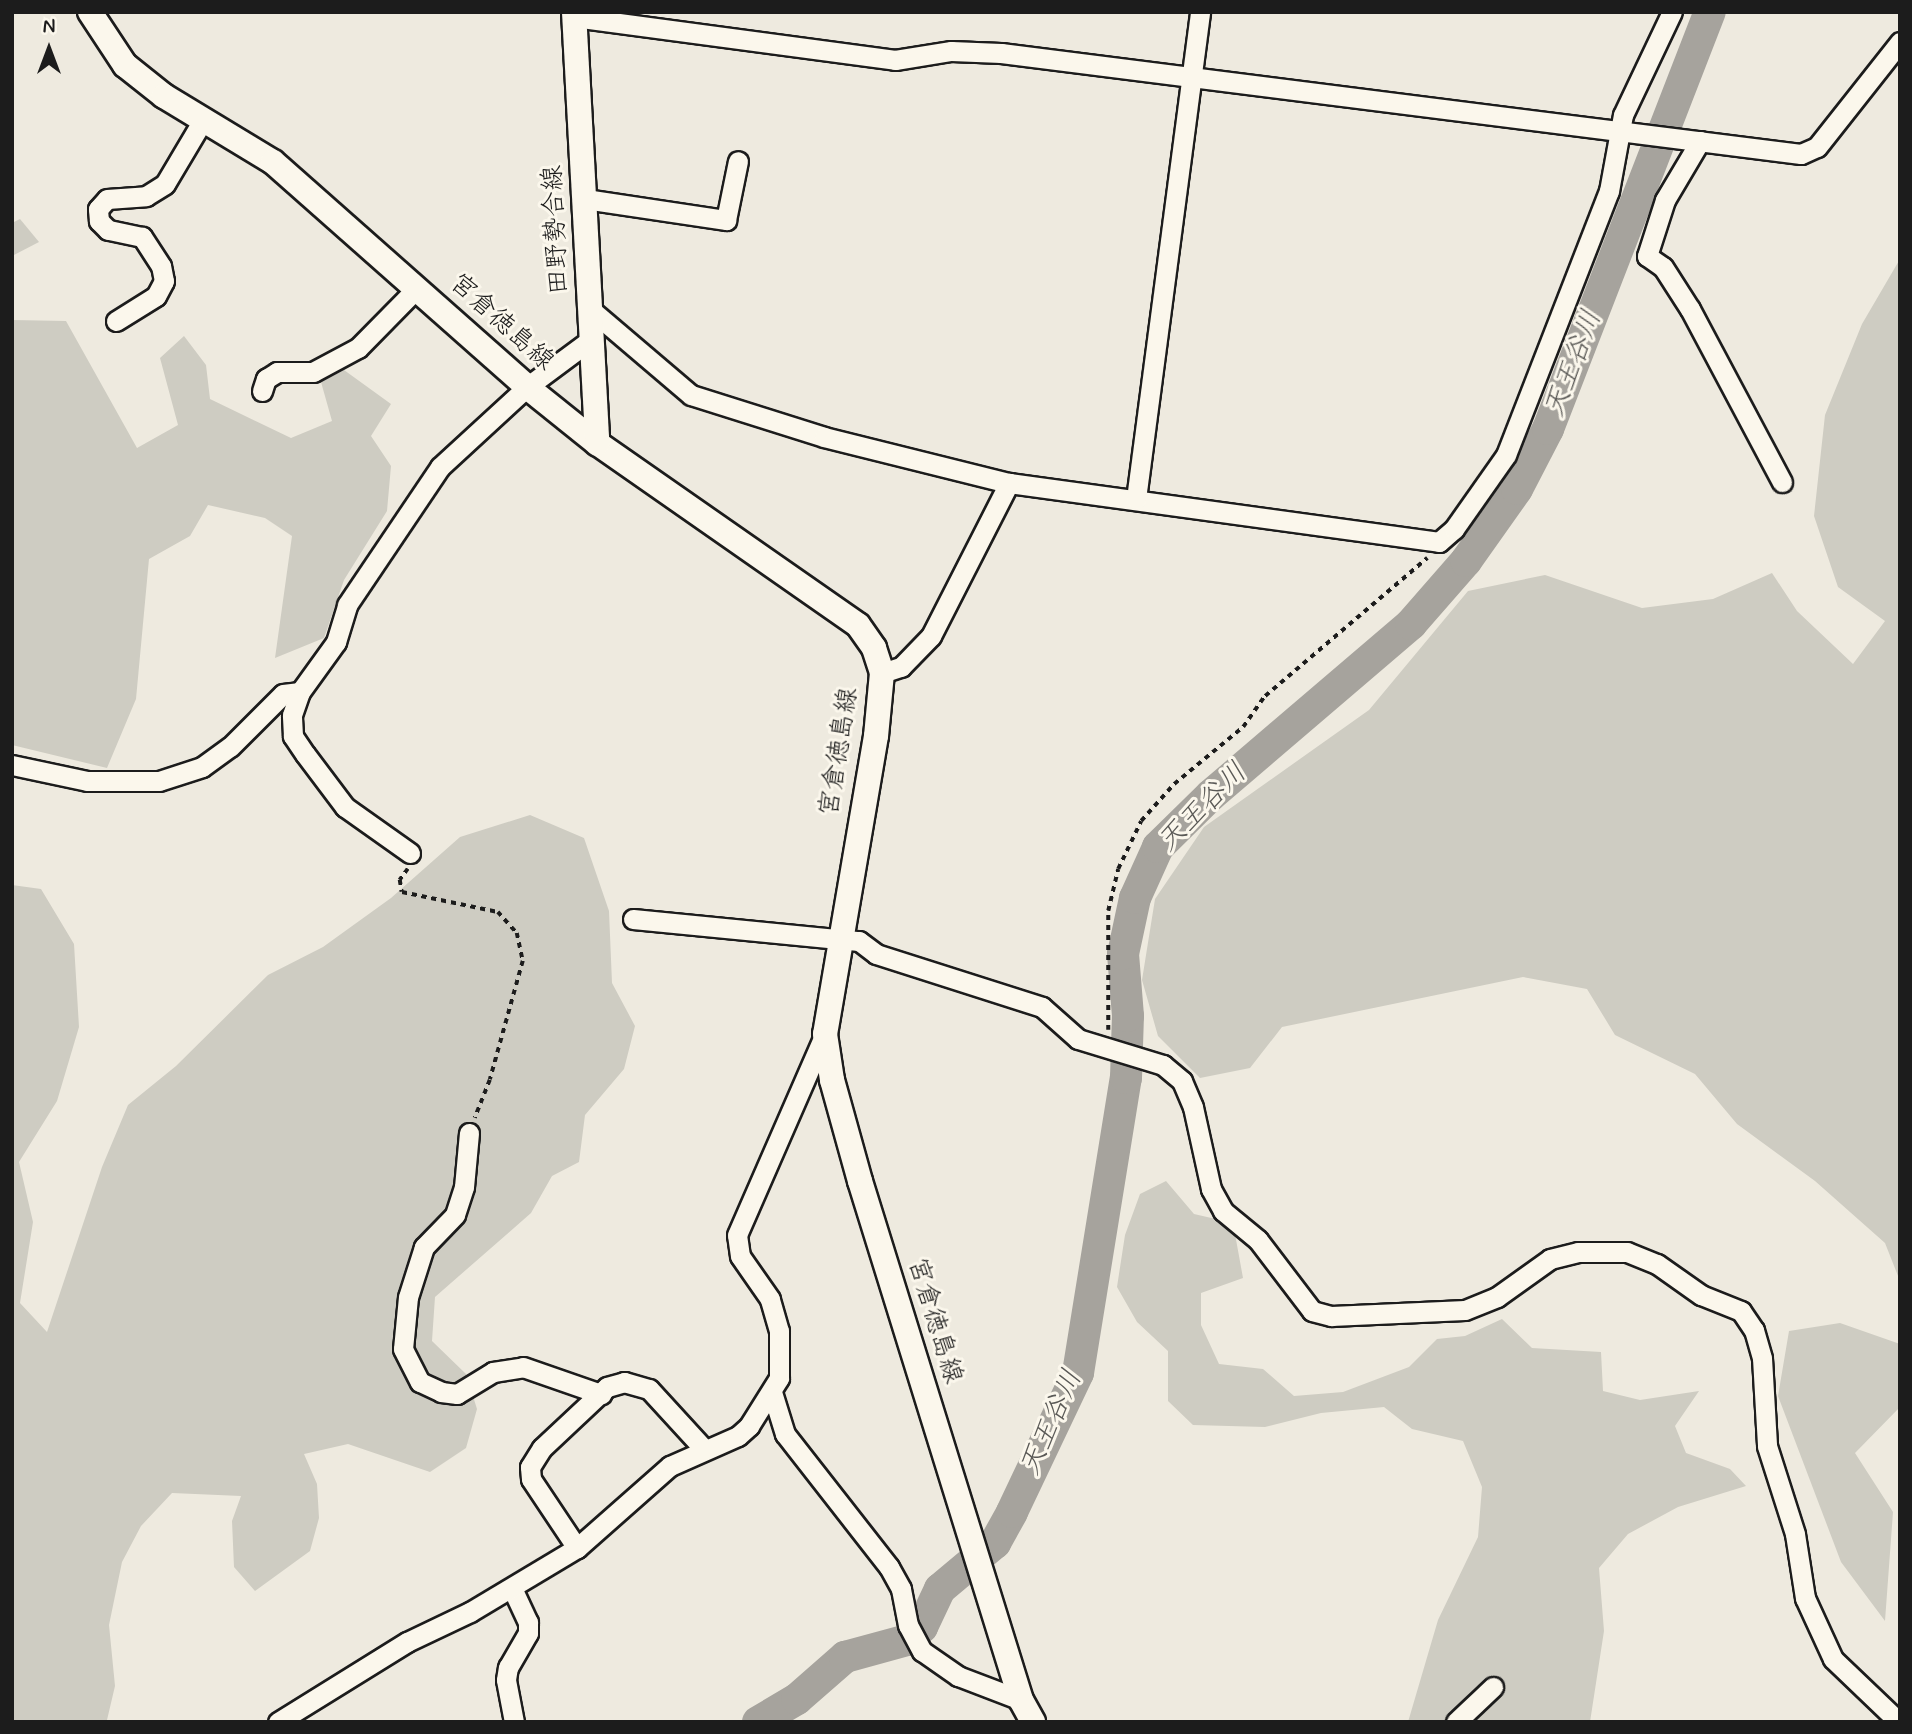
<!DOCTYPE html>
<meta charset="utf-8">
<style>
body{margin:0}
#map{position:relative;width:1912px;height:1734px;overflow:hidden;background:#eeeadf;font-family:Mynerve,"Klee One",sans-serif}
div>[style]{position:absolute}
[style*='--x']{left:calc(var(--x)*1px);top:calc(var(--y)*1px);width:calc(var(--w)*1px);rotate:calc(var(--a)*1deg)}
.green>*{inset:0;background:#ceccc2}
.river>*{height:32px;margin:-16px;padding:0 16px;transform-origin:16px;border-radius:16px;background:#a6a39d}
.path>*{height:3.5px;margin-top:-1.75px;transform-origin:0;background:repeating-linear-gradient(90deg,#1c1c1c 0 5px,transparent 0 10px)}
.roads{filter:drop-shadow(2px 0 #1c1c1c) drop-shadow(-2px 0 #1c1c1c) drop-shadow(0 2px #1c1c1c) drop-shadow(0 -2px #1c1c1c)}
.minor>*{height:19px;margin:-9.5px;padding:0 9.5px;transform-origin:9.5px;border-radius:9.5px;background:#fbf7ec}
.major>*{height:24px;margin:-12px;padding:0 12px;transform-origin:12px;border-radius:12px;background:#fbf7ec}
span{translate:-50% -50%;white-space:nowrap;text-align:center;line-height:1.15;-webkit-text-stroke:6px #fbf7ec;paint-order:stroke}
.street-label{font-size:26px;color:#1c1c1c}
.water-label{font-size:28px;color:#5a5956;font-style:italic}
.frame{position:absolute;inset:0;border:14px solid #1c1c1c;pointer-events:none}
.north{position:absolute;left:14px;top:14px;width:70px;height:70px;-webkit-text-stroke:5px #fbf7ec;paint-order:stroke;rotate:0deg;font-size:19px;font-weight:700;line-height:28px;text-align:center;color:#1c1c1c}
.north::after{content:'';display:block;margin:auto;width:24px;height:32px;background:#1c1c1c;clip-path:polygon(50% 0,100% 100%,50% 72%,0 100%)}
</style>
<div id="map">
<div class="green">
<i style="clip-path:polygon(20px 219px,39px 242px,12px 256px,12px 223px)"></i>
<i style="clip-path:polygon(1900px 259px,1900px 1281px,1885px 1243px,1815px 1181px,1737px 1124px,1695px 1074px,1615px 1035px,1587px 989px,1523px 977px,1282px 1027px,1250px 1068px,1200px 1078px,1158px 1036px,1142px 980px,1155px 899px,1204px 827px,1369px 710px,1468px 591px,1545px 575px,1642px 608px,1713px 599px,1772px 573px,1797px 611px,1853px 664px,1885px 621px,1838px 587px,1814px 516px,1825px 415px,1862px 324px)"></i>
<i style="clip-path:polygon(12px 320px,66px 321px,137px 448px,178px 425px,160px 358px,184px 336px,206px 365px,210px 399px,291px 438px,332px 421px,321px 382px,344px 370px,391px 404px,371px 436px,391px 466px,387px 511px,344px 580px,324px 638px,275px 658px,292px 536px,265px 518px,208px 505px,190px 536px,149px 559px,136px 699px,107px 768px,12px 745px)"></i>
<i style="clip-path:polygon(530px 815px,584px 838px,609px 911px,612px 983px,635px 1026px,624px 1069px,585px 1115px,579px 1162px,552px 1176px,531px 1213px,435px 1297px,432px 1341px,466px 1374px,477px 1409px,466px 1448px,430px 1472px,348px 1444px,304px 1454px,317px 1484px,319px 1518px,310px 1551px,255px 1591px,234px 1567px,232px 1521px,241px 1496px,172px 1493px,141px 1526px,122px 1562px,109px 1625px,115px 1686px,107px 1720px,12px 1722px,12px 885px,41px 889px,74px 944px,79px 1027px,57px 1101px,19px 1162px,33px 1222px,20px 1303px,47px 1332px,102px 1167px,128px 1105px,176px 1066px,268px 975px,323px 947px,391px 898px,460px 837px)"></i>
<i style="clip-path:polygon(1166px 1181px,1194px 1214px,1233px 1223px,1243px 1278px,1201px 1293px,1201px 1325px,1219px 1364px,1263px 1369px,1294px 1396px,1343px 1392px,1409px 1367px,1437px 1339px,1465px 1336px,1502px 1319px,1532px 1348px,1601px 1352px,1603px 1391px,1640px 1400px,1699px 1391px,1675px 1426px,1686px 1453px,1730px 1469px,1746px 1486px,1678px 1507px,1628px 1534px,1599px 1568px,1604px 1631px,1590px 1722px,1408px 1722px,1438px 1620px,1478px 1537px,1482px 1487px,1463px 1441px,1412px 1429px,1384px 1407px,1321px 1413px,1265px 1427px,1193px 1425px,1168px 1401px,1168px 1351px,1137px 1322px,1117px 1287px,1125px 1235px,1140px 1194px)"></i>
<i style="clip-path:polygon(1840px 1323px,1900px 1344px,1900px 1407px,1855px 1453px,1893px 1512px,1885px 1621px,1841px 1562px,1778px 1396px,1789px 1331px)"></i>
</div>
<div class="river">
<i style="--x:758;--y:1722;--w:45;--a:-30.5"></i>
<i style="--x:797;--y:1699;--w:64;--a:-41.2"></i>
<i style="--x:845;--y:1657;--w:64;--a:-15.3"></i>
<i style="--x:907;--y:1640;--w:20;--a:-41"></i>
<i style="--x:922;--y:1627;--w:42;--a:-64.7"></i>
<i style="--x:940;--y:1589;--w:72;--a:-39.9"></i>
<i style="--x:995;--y:1543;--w:35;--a:-61"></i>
<i style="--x:1012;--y:1512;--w:154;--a:-64.6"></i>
<i style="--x:1078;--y:1373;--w:299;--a:-80.8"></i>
<i style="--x:1126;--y:1078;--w:62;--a:-88.2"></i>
<i style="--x:1128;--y:1016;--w:62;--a:-94.6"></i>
<i style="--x:1123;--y:954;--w:57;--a:-77.9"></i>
<i style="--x:1135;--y:898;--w:56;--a:-65.7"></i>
<i style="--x:1158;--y:847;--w:74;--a:-44.5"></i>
<i style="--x:1211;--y:795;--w:263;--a:-40.5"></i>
<i style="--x:1411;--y:624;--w:84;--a:-48.9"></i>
<i style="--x:1466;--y:561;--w:88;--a:-54.7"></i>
<i style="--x:1517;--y:489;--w:68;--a:-62.7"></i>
<i style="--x:1548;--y:429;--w:447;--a:-68.8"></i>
</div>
<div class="path">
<i style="--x:408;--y:869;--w:14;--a:126"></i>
<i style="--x:400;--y:880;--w:12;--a:81"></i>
<i style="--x:402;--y:892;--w:98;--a:11.8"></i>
<i style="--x:498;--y:912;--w:28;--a:48"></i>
<i style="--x:517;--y:933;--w:29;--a:78"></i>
<i style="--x:523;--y:961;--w:123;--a:105.5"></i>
<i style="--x:490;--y:1080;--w:41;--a:111.5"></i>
<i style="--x:1108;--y:1030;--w:119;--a:-90"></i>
<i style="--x:1108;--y:911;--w:43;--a:-76.6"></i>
<i style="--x:1118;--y:869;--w:53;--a:-64.4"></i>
<i style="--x:1141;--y:821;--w:50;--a:-48.3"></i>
<i style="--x:1174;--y:784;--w:89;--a:-39.6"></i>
<i style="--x:1243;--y:727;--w:38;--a:-55"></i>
<i style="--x:1265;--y:696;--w:213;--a:-40.4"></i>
</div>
<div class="roads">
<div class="minor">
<i style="--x:574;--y:17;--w:324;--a:7.6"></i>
<i style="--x:895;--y:60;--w:57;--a:-9.1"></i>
<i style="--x:951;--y:51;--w:50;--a:2.3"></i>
<i style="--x:1001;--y:53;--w:806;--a:7.2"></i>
<i style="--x:1801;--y:154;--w:17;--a:-24"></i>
<i style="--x:1817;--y:147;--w:134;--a:-51.7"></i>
<i style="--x:1700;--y:141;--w:69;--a:120.7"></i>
<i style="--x:1665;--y:200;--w:59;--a:107.8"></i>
<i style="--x:1647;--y:256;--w:19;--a:35"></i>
<i style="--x:1663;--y:267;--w:50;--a:57.3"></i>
<i style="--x:1690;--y:309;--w:196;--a:62"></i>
<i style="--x:585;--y:199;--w:143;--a:8.5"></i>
<i style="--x:726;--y:220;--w:60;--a:-78.5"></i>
<i style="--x:591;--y:310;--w:131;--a:40.4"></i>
<i style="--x:691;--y:395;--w:139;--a:17.5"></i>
<i style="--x:824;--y:437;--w:191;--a:14"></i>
<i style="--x:1009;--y:483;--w:434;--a:7.8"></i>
<i style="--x:1439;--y:542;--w:20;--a:-41"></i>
<i style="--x:1454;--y:529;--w:90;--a:-54.9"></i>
<i style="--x:1506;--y:455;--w:283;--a:-68.7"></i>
<i style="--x:1609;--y:191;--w:77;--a:-79.6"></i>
<i style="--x:1623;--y:115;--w:114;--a:-64.6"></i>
<i style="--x:116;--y:321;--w:47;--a:-32"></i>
<i style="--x:156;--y:296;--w:17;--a:-62"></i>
<i style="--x:164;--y:281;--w:15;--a:-101"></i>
<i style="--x:161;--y:266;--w:35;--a:-123"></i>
<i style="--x:142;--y:237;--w:35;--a:-168"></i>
<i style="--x:108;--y:230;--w:13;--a:-135"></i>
<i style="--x:99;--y:221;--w:12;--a:-95"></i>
<i style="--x:98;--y:209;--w:13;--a:-48"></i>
<i style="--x:107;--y:199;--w:39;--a:-4"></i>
<i style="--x:146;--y:196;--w:22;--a:-32"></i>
<i style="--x:165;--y:184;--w:74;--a:-59.3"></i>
<i style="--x:262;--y:391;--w:13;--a:-72"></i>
<i style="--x:266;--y:379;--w:13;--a:-32"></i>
<i style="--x:277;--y:372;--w:36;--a:0"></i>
<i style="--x:313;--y:372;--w:51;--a:-28.1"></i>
<i style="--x:358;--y:348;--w:84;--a:-45.5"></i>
<i style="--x:1136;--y:499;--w:491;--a:-82.5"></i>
<i style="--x:882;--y:673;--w:20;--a:-18"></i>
<i style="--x:901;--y:667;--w:43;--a:-45.9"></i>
<i style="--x:931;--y:636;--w:172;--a:-63"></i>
<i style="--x:12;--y:765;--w:77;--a:12"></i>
<i style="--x:87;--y:781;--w:72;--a:0"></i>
<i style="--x:159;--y:781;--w:45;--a:-18"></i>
<i style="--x:202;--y:767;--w:34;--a:-36"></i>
<i style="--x:230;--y:747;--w:75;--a:-45"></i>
<i style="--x:283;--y:694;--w:17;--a:-7"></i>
<i style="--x:410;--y:853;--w:80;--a:-144.7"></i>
<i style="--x:345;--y:807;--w:66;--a:-127"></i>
<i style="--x:305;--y:754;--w:22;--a:-124"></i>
<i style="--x:293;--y:736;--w:21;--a:-93"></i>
<i style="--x:292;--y:715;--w:24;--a:-71"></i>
<i style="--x:300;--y:692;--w:62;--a:-54.2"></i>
<i style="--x:336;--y:642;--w:39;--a:-73"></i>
<i style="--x:347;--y:605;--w:166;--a:-56"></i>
<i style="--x:440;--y:467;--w:118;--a:-42.6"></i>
<i style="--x:527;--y:387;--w:82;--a:-36.6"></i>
<i style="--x:633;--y:919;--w:227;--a:5.6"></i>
<i style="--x:859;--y:941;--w:21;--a:37"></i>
<i style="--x:876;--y:954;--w:174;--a:17.7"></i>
<i style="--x:1042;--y:1007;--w:48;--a:41.6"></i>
<i style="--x:1078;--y:1039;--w:89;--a:17"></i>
<i style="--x:1163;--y:1065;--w:25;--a:40"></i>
<i style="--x:1182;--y:1081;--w:28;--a:67"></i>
<i style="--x:1193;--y:1107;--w:84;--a:77.6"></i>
<i style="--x:1211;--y:1189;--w:25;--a:61"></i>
<i style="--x:1223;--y:1211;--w:45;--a:39.6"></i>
<i style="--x:1258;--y:1240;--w:89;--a:52.7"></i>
<i style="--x:1312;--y:1311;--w:20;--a:15"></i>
<i style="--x:1331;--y:1316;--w:134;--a:-2.6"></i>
<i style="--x:1465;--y:1310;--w:35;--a:-22"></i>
<i style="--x:1497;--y:1297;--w:65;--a:-35.6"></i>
<i style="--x:1550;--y:1259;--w:29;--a:-14"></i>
<i style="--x:1578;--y:1252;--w:49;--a:0"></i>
<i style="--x:1627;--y:1252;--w:32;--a:22"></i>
<i style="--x:1657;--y:1264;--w:54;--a:35.2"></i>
<i style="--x:1701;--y:1295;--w:43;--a:21.8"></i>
<i style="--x:1741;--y:1311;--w:23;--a:56"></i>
<i style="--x:1754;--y:1330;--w:29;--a:74"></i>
<i style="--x:1762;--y:1358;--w:88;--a:86.7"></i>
<i style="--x:1767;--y:1446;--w:92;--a:72.3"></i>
<i style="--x:1795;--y:1534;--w:65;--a:81.1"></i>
<i style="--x:1805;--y:1598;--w:67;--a:65.3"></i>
<i style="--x:1833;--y:1659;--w:91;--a:43.7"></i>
<i style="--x:469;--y:1133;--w:54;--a:95.3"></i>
<i style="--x:464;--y:1187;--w:29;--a:108"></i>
<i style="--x:455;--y:1215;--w:45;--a:134.1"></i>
<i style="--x:424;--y:1247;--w:52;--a:107.7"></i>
<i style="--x:408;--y:1297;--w:52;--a:95.5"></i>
<i style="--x:403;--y:1349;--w:37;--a:63"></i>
<i style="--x:420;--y:1382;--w:23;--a:25"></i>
<i style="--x:441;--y:1392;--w:16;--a:7"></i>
<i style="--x:457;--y:1394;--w:42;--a:-31.4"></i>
<i style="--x:493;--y:1372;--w:30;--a:-9"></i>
<i style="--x:523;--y:1367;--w:83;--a:19.1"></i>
<i style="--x:772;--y:1392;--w:44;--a:72.8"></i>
<i style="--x:785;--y:1434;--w:169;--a:52"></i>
<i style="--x:889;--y:1567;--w:25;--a:61"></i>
<i style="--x:901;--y:1589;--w:37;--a:79"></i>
<i style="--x:908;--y:1625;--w:30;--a:62"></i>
<i style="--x:922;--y:1651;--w:44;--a:34.8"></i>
<i style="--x:958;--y:1676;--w:67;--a:20.9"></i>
<i style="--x:577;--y:1548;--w:83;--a:-123.7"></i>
<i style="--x:531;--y:1479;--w:12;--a:-95"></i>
<i style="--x:530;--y:1467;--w:22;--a:-58"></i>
<i style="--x:542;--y:1448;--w:89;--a:-43.2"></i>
<i style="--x:607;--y:1387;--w:18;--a:-16"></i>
<i style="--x:624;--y:1382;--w:26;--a:16"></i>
<i style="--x:649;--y:1389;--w:80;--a:47.5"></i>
<i style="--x:512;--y:1588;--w:38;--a:65"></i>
<i style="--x:528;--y:1622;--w:11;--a:90"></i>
<i style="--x:528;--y:1633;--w:39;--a:120"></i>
<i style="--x:508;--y:1667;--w:13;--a:99"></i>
<i style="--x:506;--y:1680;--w:43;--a:79.2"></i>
<i style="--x:278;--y:1722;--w:152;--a:-31.8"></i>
<i style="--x:407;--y:1642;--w:70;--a:-25.5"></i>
<i style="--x:470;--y:1612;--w:125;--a:-30.9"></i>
<i style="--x:577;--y:1548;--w:124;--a:-41.4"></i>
<i style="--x:670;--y:1466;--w:74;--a:-23.8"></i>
<i style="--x:738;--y:1436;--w:15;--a:-42"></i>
<i style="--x:749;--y:1426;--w:57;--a:-58"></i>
<i style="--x:779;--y:1378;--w:47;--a:-90"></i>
<i style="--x:779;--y:1331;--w:33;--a:-106"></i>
<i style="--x:770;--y:1299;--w:52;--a:-124.9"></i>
<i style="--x:740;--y:1256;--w:21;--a:-98"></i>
<i style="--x:737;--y:1235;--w:219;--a:-66.4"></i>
<i style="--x:1456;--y:1722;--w:51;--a:-43.4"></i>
</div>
<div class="major">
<i style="--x:90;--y:12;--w:64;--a:56.6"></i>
<i style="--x:125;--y:65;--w:50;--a:38.5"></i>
<i style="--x:164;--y:96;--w:127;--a:31.2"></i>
<i style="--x:273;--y:162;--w:339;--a:41.5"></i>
<i style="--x:527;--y:387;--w:90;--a:38.7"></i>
<i style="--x:597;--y:443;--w:318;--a:34.9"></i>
<i style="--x:858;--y:625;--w:28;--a:55"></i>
<i style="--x:874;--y:648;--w:26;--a:72"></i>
<i style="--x:882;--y:673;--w:63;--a:95.4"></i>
<i style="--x:876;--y:736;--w:302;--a:99.7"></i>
<i style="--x:825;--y:1034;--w:47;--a:81.3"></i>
<i style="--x:832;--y:1080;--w:105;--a:74.5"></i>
<i style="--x:860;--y:1181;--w:543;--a:72.77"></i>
<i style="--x:1021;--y:1700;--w:25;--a:61"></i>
<i style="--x:574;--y:12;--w:432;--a:86.9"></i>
</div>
</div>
<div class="street-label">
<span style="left:557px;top:230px;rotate:-93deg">田野勢合線</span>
<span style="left:501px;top:323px;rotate:42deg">宮倉徳島線</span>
<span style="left:840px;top:752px;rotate:-81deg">宮倉徳島線</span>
<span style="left:934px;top:1321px;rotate:73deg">宮倉徳島線</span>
</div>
<div class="water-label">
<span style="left:1574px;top:364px;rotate:-69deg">天王谷川</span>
<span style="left:1203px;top:808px;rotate:-45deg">天王谷川</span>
<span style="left:1052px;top:1423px;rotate:-66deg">天王谷川</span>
</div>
<div class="frame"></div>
<div class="north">N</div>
</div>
